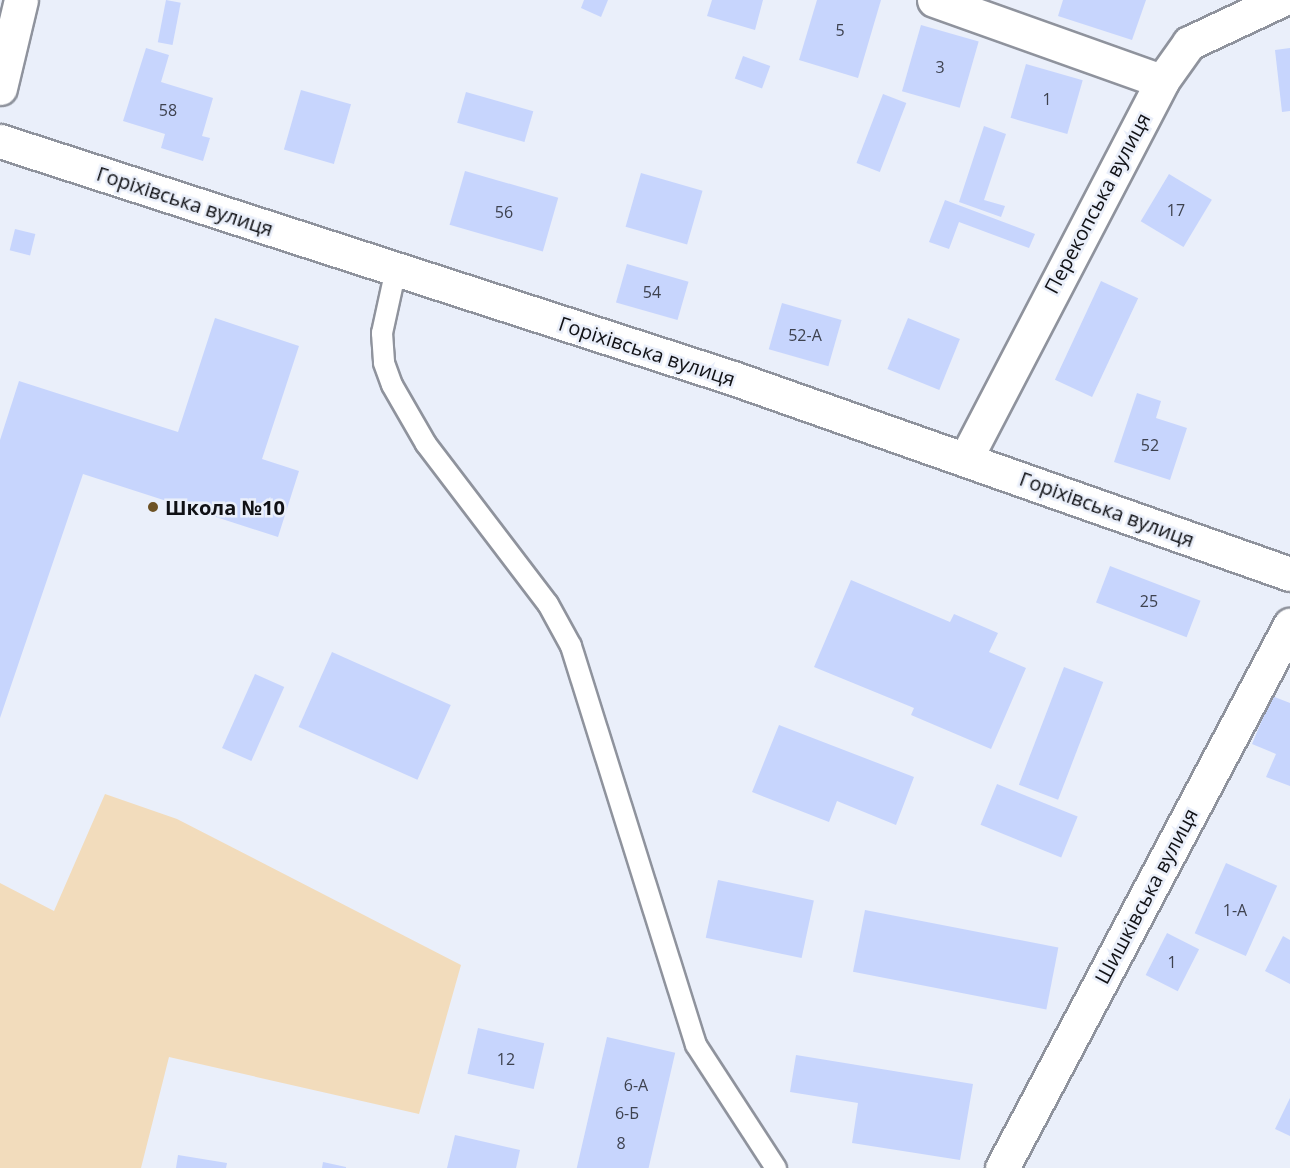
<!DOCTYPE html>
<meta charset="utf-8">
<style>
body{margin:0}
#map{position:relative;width:1290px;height:1168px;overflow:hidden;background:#eaeffa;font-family:"Open Sans",sans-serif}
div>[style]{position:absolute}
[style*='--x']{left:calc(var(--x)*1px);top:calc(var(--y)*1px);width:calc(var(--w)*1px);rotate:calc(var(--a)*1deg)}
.green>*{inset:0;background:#f2dcbc}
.building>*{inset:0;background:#c7d5fd;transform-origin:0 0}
.roads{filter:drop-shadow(2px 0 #8f939d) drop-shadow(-2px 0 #8f939d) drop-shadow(0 2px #8f939d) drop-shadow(0 -2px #8f939d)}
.service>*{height:20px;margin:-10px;padding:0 10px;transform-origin:10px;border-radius:10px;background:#fff}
.minor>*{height:33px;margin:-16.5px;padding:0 16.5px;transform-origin:16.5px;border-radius:16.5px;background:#fff}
.tertiary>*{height:33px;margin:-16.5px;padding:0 16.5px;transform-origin:16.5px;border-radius:16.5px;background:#fff}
.dots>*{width:16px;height:16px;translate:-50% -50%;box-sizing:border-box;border:3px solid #eaeffa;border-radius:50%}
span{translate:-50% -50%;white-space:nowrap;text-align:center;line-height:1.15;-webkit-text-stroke:5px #eaeffa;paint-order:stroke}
.number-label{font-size:16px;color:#3e424f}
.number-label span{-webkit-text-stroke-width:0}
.street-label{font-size:20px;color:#101115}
.poi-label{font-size:20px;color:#101115;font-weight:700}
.left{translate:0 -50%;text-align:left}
</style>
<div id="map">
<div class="green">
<i style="clip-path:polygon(105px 794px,177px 819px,461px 965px,419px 1114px,169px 1057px,141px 1168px,0 1168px,0 883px,54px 911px)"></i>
</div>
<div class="building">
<i style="left:166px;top:0;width:15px;height:43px;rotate:11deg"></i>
<i style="clip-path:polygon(584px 0,608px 0,601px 17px,581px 8px)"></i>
<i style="clip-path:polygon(712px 0,763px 0,755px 30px,707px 16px)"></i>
<i style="clip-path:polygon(817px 0,881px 0,858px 78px,799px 60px)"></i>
<i style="clip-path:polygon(1063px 0,1146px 0,1132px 40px,1058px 16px)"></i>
<i style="left:921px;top:25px;width:60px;height:69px;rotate:16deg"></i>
<i style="clip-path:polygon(146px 48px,169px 55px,161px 82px,213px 98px,202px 136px,210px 138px,203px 161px,161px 148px,165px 134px,123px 121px)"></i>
<i style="clip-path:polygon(1290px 48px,1290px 111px,1282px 112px,1275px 50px)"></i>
<i style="left:743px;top:56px;width:29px;height:24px;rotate:20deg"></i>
<i style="left:1026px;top:64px;width:59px;height:56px;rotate:16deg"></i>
<i style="left:301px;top:90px;width:52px;height:62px;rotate:16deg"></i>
<i style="left:466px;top:92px;width:70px;height:32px;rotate:16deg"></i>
<i style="left:883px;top:94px;width:25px;height:74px;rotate:21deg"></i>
<i style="clip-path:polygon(984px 126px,1006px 134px,984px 200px,1005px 206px,1001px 217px,959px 202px)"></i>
<i style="left:465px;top:171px;width:97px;height:56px;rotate:16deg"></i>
<i style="left:641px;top:173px;width:64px;height:56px;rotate:16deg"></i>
<i style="left:1169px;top:174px;width:50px;height:55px;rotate:31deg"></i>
<i style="clip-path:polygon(945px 200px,1035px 234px,1029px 248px,959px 222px,949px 249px,929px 242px)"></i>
<i style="left:15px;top:229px;width:21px;height:22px;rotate:14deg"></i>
<i style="left:627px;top:264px;width:64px;height:40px;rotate:16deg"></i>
<i style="left:1101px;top:281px;width:41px;height:109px;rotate:25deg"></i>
<i style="left:782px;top:303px;width:62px;height:48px;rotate:16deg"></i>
<i style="clip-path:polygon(215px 318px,299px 346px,262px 459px,299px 471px,278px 537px,83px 474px,0 718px,0 440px,19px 381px,178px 432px)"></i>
<i style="left:908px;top:318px;width:56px;height:55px;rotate:22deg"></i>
<i style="clip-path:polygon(1137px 393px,1161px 401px,1156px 418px,1187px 428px,1170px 480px,1114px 462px)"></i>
<i style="left:1110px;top:566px;width:97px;height:39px;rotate:21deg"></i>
<i style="clip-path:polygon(851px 580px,950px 622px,954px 614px,998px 633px,989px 652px,1026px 668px,991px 749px,911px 715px,914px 708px,814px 667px)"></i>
<i style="left:332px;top:652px;width:130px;height:82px;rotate:24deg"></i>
<i style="left:1064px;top:667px;width:42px;height:126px;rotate:21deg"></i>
<i style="left:255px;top:674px;width:32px;height:81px;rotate:24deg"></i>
<i style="clip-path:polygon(1272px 696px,1290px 703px,1290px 786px,1266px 777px,1276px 754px,1252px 744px)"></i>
<i style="clip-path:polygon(779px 725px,914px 777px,896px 825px,837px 801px,829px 822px,752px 792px)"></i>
<i style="left:997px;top:784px;width:87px;height:44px;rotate:22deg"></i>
<i style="left:1226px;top:863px;width:56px;height:77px;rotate:24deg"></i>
<i style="left:718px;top:880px;width:98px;height:59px;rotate:12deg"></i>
<i style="left:865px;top:910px;width:197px;height:63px;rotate:11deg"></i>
<i style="left:1167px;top:933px;width:36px;height:47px;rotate:27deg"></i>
<i style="clip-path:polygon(1283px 936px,1290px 940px,1290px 984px,1265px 971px)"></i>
<i style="left:478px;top:1028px;width:68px;height:47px;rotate:13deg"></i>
<i style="left:607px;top:1037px;width:70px;height:135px;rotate:13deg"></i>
<i style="clip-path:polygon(796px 1055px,973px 1084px,960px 1160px,852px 1143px,858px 1103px,790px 1092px)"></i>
<i style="clip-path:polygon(1290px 1098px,1290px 1136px,1275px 1129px)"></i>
<i style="clip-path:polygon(455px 1135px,520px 1150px,516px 1168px,447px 1168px)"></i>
<i style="clip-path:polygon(178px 1155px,227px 1163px,226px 1168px,176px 1168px)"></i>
<i style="clip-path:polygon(323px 1162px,346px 1167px,346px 1168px,322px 1168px)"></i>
</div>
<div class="roads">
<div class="service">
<i style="--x:396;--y:269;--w:66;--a:102.3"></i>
<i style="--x:382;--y:333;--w:30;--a:86"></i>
<i style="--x:384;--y:363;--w:23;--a:70"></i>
<i style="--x:392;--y:385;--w:68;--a:60"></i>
<i style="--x:426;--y:444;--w:201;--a:52.7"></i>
<i style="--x:548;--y:604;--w:48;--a:61.3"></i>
<i style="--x:571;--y:646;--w:418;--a:72.6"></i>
<i style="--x:696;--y:1045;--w:147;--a:57"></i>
</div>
<div class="minor">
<i style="--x:934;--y:0;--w:242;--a:19.6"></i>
<i style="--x:0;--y:88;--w:90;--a:-76.6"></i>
<i style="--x:966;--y:458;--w:425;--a:-62.5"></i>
<i style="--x:1162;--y:81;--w:47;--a:-54.6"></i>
<i style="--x:1189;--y:43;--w:102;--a:-25.1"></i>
<i style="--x:1002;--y:1168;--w:615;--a:-62.06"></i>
</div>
<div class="tertiary">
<i style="--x:0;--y:141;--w:770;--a:17.92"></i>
<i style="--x:733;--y:378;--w:590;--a:19.39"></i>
</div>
</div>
<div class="dots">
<i style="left:153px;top:507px;background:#6d5224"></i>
</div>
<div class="number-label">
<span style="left:840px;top:30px">5</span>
<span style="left:940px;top:67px">3</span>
<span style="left:1047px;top:99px">1</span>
<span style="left:168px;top:110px">58</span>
<span style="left:1176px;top:210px">17</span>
<span style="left:504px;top:212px">56</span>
<span style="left:652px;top:292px">54</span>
<span style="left:805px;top:335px">52-А</span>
<span style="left:1150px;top:445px">52</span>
<span style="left:1149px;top:601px">25</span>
<span style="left:1235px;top:910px">1-А</span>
<span style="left:1172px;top:962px">1</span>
<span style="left:506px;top:1059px">12</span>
<span style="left:636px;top:1085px">6-А</span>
<span style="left:627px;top:1113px">6-Б</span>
<span style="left:621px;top:1143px">8</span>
</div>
<div class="street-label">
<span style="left:185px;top:201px;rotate:18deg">Горіхівська вулиця</span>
<span style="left:1097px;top:203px;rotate:-62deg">Перекопська вулиця</span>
<span style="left:647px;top:351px;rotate:18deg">Горіхівська вулиця</span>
<span style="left:1107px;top:509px;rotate:20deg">Горіхівська вулиця</span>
<span style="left:1146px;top:896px;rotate:-62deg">Шишківська вулиця</span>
</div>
<div class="poi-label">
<span class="left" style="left:165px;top:507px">Школа №10</span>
</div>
</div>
